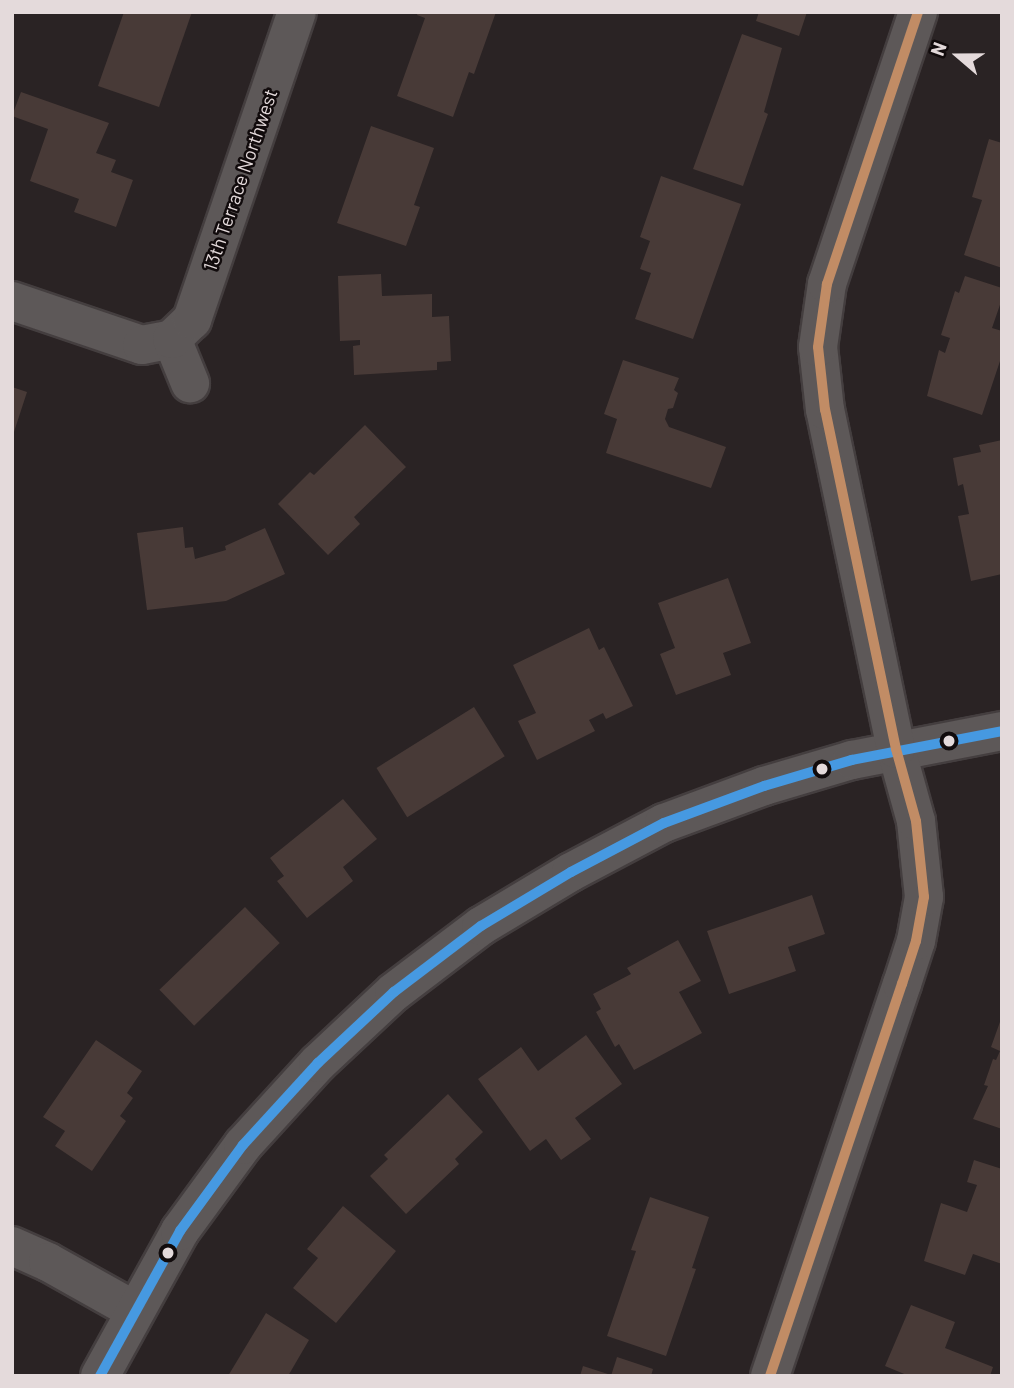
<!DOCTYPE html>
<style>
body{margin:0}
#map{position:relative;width:1014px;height:1388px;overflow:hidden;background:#2a2324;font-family:Barlow,sans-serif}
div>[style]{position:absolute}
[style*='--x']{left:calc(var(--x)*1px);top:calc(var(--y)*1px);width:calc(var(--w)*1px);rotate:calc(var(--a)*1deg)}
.building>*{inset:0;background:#483a37;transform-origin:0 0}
.roads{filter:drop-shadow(2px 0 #443e3f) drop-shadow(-2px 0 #443e3f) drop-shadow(0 2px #443e3f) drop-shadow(0 -2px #443e3f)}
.minor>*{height:38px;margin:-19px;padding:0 19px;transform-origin:19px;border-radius:19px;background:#5d5858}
.bus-1>*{height:10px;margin:-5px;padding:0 5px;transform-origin:5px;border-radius:5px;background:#4699e1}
.bus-2>*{height:10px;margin:-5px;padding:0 5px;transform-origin:5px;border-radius:5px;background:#c18c65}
.dots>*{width:19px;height:19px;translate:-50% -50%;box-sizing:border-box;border:4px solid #110b0c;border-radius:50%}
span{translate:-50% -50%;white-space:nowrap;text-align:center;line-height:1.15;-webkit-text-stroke:5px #110b0c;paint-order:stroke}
.street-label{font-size:19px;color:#e4dadb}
.frame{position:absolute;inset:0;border:14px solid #e4dadb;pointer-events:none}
.north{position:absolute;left:923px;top:21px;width:70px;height:70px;-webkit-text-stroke:5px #110b0c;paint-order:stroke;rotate:290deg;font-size:19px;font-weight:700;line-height:28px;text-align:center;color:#e4dadb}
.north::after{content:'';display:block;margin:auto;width:24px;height:32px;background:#e4dadb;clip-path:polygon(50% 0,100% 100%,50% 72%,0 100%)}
</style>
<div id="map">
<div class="building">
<i style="clip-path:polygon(124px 12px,192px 12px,159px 107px,98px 86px)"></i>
<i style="clip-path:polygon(418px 12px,496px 12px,474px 74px,469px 72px,453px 117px,397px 96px,425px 18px,417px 15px)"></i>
<i style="clip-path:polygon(759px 12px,807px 12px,799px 36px,756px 21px)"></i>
<i style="clip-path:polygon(742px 34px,782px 48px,764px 112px,768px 114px,743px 186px,693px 169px)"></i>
<i style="clip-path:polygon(21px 92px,109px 123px,96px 153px,116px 160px,111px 172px,133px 180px,116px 227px,74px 212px,79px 199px,30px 181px,48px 129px,12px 116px)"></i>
<i style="clip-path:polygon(371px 126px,434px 148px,414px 205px,420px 207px,406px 246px,337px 223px)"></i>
<i style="clip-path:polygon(989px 139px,1002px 143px,1002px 268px,964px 255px,982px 200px,972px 197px)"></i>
<i style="clip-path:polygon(661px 176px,741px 204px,693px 339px,635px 319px,651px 273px,640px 269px,650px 241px,640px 237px)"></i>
<i style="clip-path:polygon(381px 274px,382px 296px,432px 294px,432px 317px,449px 316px,451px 361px,437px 362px,437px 370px,354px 375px,353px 346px,360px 345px,360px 340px,340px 341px,338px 276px)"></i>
<i style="clip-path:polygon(965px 276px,1002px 288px,1002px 299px,992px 328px,1002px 331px,1002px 355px,982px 415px,927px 396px,939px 350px,945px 353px,950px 338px,941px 335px,955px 291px,959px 293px)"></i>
<i style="clip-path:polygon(623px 360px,679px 378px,674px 390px,678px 393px,673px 408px,668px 409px,665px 419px,669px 427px,726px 447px,711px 488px,606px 453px,617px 419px,604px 414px)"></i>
<i style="clip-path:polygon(12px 387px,27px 392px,13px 435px,12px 435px)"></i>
<i style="clip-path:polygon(365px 425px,406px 467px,354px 517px,360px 524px,328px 555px,278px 504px,310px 472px,314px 475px)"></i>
<i style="clip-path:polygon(1002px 440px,1002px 574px,971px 581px,958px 516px,969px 514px,963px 484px,958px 486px,953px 458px,981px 452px,979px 445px)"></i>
<i style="clip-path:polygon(183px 527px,185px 548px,193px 547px,195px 559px,226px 550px,225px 546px,265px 528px,285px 574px,226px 601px,147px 610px,137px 533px)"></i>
<i style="clip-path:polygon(728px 578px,751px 643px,723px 653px,731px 675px,676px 695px,660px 654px,675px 648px,658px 603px)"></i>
<i style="clip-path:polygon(589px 628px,599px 650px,604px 647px,633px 706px,606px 719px,603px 713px,589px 720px,595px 731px,537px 760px,518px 721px,536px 713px,513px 665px)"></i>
<i style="left:474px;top:707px;width:58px;height:115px;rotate:58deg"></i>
<i style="clip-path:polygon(343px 799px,377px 839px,343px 867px,353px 881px,307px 918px,277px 881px,284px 876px,270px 858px)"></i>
<i style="clip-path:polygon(812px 895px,825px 934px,788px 947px,796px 971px,729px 994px,707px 931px)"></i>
<i style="left:245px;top:907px;width:50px;height:119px;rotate:46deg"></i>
<i style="clip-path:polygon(678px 940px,701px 981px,679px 992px,702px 1033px,634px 1070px,619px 1044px,615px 1047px,596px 1012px,601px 1009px,593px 994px,631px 974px,627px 968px)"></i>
<i style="clip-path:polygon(1001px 1019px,1002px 1019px,1002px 1129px,973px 1119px,988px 1086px,984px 1085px,993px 1059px,996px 1060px,1000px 1051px,991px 1047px)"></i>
<i style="clip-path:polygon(586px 1035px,622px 1084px,575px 1118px,591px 1139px,561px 1160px,546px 1139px,530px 1151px,478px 1079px,521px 1047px,538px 1071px)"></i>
<i style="clip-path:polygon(96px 1040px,142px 1071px,127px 1093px,133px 1098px,120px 1116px,126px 1121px,92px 1171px,55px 1146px,65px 1131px,43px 1117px)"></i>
<i style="clip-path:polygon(448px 1094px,483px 1132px,455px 1159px,459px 1164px,406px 1214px,370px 1176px,388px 1159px,384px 1155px)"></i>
<i style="clip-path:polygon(974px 1160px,1002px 1169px,1002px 1264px,973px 1254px,965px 1275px,924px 1261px,941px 1203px,967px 1212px,977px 1185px,967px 1182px)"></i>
<i style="clip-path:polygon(650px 1197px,709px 1217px,692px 1268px,696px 1269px,666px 1356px,607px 1336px,636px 1251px,631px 1250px)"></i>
<i style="clip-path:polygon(343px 1206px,396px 1251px,336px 1323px,293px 1288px,318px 1258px,307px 1249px)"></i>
<i style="clip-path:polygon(911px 1305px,955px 1322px,945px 1348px,993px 1367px,990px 1376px,909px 1376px,885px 1366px)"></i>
<i style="clip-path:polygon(266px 1313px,309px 1340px,288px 1376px,228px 1376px)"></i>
<i style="clip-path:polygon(617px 1357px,653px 1369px,651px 1376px,611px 1376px)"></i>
<i style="clip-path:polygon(583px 1366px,611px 1375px,610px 1376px,580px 1376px)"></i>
</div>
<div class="roads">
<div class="minor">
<i style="--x:12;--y:301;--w:137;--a:18.7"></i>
<i style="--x:142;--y:345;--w:31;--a:-11"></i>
<i style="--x:172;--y:339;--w:48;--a:67.8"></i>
<i style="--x:172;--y:339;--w:28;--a:-44"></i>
<i style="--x:192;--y:320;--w:325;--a:-71.2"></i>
<i style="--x:12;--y:1246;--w:39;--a:24"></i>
<i style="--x:48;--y:1262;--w:98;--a:29.2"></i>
<i style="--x:100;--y:1376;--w:166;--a:-61.1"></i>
<i style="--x:180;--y:1231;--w:107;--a:-53.8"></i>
<i style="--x:243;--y:1145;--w:111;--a:-47.6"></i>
<i style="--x:318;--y:1063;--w:104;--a:-43.1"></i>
<i style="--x:394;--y:992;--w:109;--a:-37.2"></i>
<i style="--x:481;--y:926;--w:105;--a:-31"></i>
<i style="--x:571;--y:872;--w:105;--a:-27.8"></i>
<i style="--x:664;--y:823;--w:107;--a:-20.3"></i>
<i style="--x:764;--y:786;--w:92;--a:-16.5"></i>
<i style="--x:852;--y:760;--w:153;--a:-10.9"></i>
<i style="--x:770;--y:1376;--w:414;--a:-71.4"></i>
<i style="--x:902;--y:984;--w:45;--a:-72"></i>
<i style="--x:916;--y:941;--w:45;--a:-79.7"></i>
<i style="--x:924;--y:897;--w:76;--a:-96"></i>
<i style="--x:916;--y:821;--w:75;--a:-105.5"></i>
<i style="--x:896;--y:749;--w:346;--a:-101.8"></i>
<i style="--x:825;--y:410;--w:63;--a:-96.3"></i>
<i style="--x:818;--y:347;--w:64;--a:-81.9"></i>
<i style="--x:827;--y:284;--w:287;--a:-71.5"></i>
</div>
</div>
<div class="bus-1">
<i style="--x:100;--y:1376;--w:166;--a:-61.1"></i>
<i style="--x:180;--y:1231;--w:107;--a:-53.8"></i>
<i style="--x:243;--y:1145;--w:111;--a:-47.6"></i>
<i style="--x:318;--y:1063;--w:104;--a:-43.1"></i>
<i style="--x:394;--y:992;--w:109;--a:-37.2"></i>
<i style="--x:481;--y:926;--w:105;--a:-31"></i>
<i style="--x:571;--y:872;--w:105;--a:-27.8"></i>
<i style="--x:664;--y:823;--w:107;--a:-20.3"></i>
<i style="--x:764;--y:786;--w:92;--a:-16.5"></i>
<i style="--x:852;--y:760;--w:153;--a:-10.9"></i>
</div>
<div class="bus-2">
<i style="--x:770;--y:1376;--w:414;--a:-71.4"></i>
<i style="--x:902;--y:984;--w:45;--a:-72"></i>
<i style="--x:916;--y:941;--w:45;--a:-79.7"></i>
<i style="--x:924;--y:897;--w:76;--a:-96"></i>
<i style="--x:916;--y:821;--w:75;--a:-105.5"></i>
<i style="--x:896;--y:749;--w:346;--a:-101.8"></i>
<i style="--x:825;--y:410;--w:63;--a:-96.3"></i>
<i style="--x:818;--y:347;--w:64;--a:-81.9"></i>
<i style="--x:827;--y:284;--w:287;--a:-71.5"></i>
</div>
<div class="dots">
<i style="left:949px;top:741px;background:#e4dadb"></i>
<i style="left:822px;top:769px;background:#e4dadb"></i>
<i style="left:168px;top:1253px;background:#e4dadb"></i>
</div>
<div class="street-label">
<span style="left:240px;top:180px;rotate:-71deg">13th Terrace Northwest</span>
</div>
<div class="frame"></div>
<div class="north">N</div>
</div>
